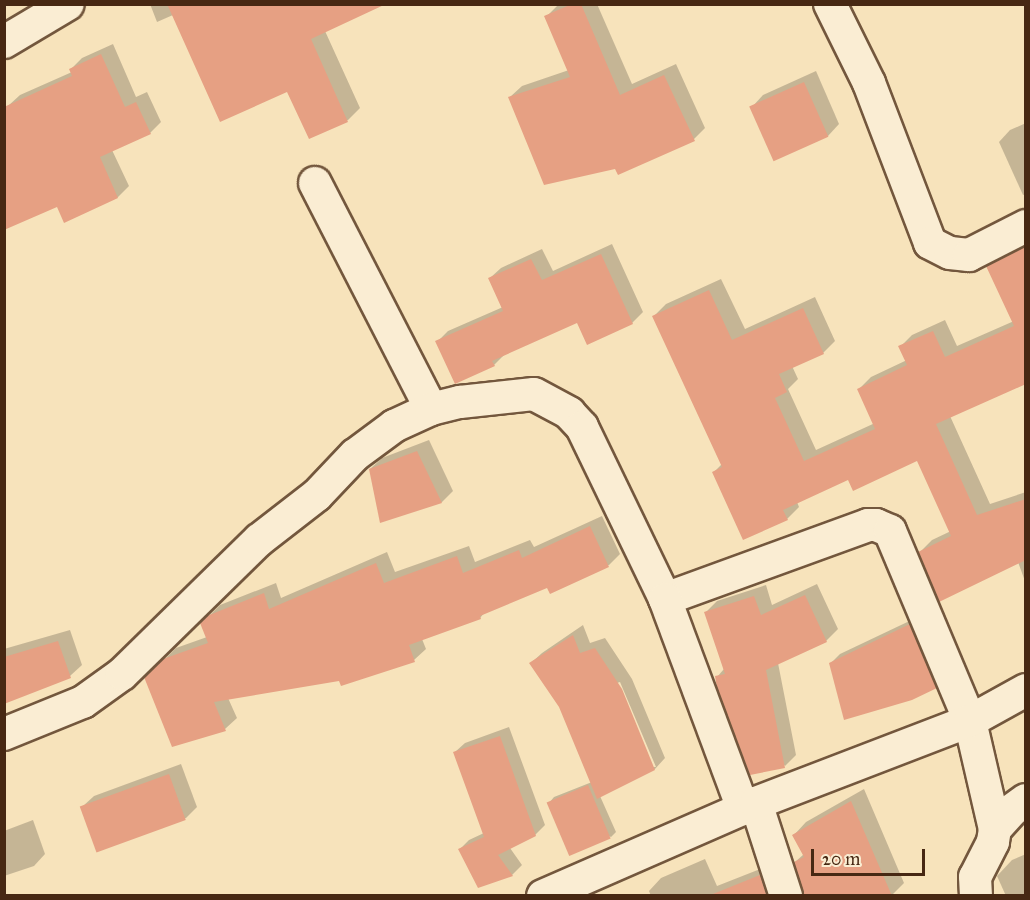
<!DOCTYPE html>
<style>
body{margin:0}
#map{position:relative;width:1030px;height:900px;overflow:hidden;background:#f7e3bb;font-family:"IM FELL Great Primer",serif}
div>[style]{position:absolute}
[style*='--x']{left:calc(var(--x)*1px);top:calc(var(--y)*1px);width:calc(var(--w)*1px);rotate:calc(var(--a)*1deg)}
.shadow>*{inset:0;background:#0003}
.building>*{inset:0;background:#e6a083;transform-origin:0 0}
.roads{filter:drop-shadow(2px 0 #73573d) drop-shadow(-2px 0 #73573d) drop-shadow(0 2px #73573d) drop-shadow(0 -2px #73573d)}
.minor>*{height:32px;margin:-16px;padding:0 16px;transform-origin:16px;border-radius:16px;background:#faedd3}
span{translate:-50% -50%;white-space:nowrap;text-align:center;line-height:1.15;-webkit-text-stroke:4.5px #faedd3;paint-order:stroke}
.frame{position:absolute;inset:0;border:6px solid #472813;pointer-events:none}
.scale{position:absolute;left:811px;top:849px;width:114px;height:27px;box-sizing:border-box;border:3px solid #472813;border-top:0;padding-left:8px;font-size:18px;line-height:21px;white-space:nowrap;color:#472813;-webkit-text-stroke:4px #faedd3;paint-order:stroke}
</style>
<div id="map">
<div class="shadow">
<i style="clip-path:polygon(150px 4px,383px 4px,325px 31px,360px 108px,348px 120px,310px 137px,288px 90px,173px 15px,157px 22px)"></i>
<i style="clip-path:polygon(559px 4px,597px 4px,632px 84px,676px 64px,705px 128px,694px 139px,616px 167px,510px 97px,522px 86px,569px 70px,546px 17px)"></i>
<i style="clip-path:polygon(113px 44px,136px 97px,147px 92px,161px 122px,150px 133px,112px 150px,129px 186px,118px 197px,65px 221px,8px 106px,20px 95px,72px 72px,71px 69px,82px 58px)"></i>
<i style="clip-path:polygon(816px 71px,839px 124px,828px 136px,752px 107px,763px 95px)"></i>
<i style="clip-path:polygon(1026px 123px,1026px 194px,1023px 195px,999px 142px,1010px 130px)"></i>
<i style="clip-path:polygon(1026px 242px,1026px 383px,950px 416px,990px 504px,1026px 492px,1026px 584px,1018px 562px,920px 552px,932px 540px,951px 531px,918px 459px,849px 478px,797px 502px,799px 507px,787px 519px,714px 472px,722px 464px,654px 316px,666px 304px,721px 279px,745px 329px,815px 297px,835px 341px,823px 353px,792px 366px,798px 379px,788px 389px,816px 450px,875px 423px,859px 389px,871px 377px,907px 360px,900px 347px,912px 335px,945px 320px,957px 346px,1014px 321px,988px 267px,1000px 255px)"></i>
<i style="clip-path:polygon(612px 244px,643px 312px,632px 323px,577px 321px,505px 354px,494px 365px,437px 342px,448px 331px,503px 307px,490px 278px,501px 268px,542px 249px,553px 271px)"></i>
<i style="clip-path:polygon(429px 440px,453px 491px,442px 502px,381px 521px,370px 469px,382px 458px)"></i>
<i style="clip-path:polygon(602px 516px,620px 554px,609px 565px,550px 592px,548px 586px,485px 612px,480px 618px,422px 639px,426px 649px,414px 660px,340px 679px,228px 698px,237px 718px,225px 729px,146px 678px,176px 648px,207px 637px,202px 623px,220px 605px,276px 583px,281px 598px,387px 552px,395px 572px,469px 546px,475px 562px,530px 540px,534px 547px)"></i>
<i style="clip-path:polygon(817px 584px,838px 629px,826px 641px,778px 663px,796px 755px,785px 766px,717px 677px,724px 669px,706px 612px,717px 601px,766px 585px,772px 605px)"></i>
<i style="clip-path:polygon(920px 616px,945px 677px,936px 687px,830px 664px,840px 654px)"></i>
<i style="clip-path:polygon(evenodd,583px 625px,590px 643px,605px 638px,632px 679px,665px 758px,655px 769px,600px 796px,616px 832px,611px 837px,549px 803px,554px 797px,592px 782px,560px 707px,531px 663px,542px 653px,583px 625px,620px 682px,656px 767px,652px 767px,617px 683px,620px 682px)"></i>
<i style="clip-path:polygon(70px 630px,82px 665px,70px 676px,4px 698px,4px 649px)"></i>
<i style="clip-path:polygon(509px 727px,545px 825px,535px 835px,510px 848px,522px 865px,512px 875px,460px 849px,469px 840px,484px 833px,455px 752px,465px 743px)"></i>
<i style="clip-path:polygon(181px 764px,197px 807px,186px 818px,98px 850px,82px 807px,94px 796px)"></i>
<i style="clip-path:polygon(864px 789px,904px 883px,892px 895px,804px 896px,795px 862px,804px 854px,794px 835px,806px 822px)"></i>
<i style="clip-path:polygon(33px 820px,45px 854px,34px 866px,4px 876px,4px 831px)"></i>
<i style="clip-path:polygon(1026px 854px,1026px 896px,1006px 896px,997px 876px,1012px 860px)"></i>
<i style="clip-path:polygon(705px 859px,717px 886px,773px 864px,785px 896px,651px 896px,649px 891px,661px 878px)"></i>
</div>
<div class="building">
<i style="clip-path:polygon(167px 4px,386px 4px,311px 39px,348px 122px,309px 139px,287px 92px,220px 122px)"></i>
<i style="clip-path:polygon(572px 4px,581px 4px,620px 95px,664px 75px,695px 141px,618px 175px,615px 169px,544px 185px,508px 97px,570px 77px,544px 16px)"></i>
<i style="clip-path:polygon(101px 54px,125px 107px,136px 102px,151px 134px,100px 157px,118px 198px,64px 223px,57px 207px,4px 230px,4px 107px,72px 76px,69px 69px)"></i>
<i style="left:804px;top:82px;width:60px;height:60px;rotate:66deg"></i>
<i style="clip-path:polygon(1026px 246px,1026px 384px,936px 424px,977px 515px,1026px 499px,1026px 560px,939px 602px,918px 552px,951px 536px,917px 461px,853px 491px,848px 480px,783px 510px,788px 520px,743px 540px,712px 472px,722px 467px,652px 316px,709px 290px,732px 340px,803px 308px,824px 354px,779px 374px,787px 392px,775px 398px,804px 461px,875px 429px,857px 389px,907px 365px,898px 346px,933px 331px,945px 357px,1014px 326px,986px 266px)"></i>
<i style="clip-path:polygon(601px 254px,633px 324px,587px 345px,577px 323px,492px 361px,495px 366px,455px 384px,435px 341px,503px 311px,488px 278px,531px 259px,542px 280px)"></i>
<i style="clip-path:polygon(417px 451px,442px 503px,380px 523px,369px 469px)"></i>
<i style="clip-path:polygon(590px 526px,609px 567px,550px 594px,547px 588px,480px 616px,481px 619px,409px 645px,415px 662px,341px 686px,339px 681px,214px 702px,226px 731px,172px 747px,144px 677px,163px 659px,208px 643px,200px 623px,207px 616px,264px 593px,269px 609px,376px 563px,384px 583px,457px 556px,463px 573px,519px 550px,522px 558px)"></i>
<i style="clip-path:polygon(805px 595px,827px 642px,766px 670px,785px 768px,750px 775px,717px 688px,715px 676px,725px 674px,704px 612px,754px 596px,761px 615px)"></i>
<i style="clip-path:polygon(910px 624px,937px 688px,912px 700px,844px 720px,829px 663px)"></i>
<i style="clip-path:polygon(573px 635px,580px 653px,595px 648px,622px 689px,655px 770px,597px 799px,559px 707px,529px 663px)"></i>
<i style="clip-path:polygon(58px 641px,71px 678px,4px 704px,4px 657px)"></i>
<i style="clip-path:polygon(500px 736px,536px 836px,498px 855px,513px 876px,478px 888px,458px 849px,484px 837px,453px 752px)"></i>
<i style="left:169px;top:774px;width:49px;height:95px;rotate:70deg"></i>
<i style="left:588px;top:785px;width:58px;height:45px;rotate:67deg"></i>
<i style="clip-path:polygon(851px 801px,892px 896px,803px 896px,794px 862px,804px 857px,792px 835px)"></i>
<i style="clip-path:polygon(760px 875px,767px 896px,714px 896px,713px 894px)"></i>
</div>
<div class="roads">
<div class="minor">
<i style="--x:830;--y:4;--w:88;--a:63.7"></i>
<i style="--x:869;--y:83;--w:171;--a:69.1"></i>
<i style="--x:930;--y:243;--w:22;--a:27"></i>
<i style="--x:950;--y:253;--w:19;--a:6"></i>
<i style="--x:969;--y:255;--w:64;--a:-27"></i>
<i style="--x:4;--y:42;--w:74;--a:-30.7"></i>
<i style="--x:315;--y:183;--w:254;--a:62.8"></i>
<i style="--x:665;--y:599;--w:216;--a:-20"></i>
<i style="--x:868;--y:525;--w:8;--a:0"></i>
<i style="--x:876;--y:525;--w:15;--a:23"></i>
<i style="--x:890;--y:531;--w:206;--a:67.2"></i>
<i style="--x:970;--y:721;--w:111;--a:77"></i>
<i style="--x:995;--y:829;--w:13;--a:99"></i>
<i style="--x:993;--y:842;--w:39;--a:117"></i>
<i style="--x:975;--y:877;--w:19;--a:87"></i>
<i style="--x:4;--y:734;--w:85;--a:-22.1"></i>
<i style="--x:83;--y:702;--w:48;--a:-35.7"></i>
<i style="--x:122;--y:674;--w:192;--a:-44.4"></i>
<i style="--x:259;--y:540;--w:73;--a:-37.8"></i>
<i style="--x:317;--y:495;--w:55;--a:-46.5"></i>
<i style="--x:355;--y:455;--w:49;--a:-36.6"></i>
<i style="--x:394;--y:426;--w:41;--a:-24.7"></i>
<i style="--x:431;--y:409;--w:30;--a:-14"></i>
<i style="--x:460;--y:402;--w:74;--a:-6.2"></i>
<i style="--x:534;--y:394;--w:40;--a:28"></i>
<i style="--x:569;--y:413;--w:19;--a:47"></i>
<i style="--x:582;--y:427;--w:191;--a:64.2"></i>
<i style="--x:665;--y:599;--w:224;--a:69.6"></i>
<i style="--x:756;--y:803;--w:98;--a:72.1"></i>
<i style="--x:995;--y:829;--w:25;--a:-48"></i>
<i style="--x:1012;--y:810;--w:17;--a:-36"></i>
<i style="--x:543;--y:896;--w:232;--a:-23.6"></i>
<i style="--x:756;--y:803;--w:229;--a:-21"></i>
<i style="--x:970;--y:721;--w:64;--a:-29"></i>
</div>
</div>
<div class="frame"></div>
<div class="scale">20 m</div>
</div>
